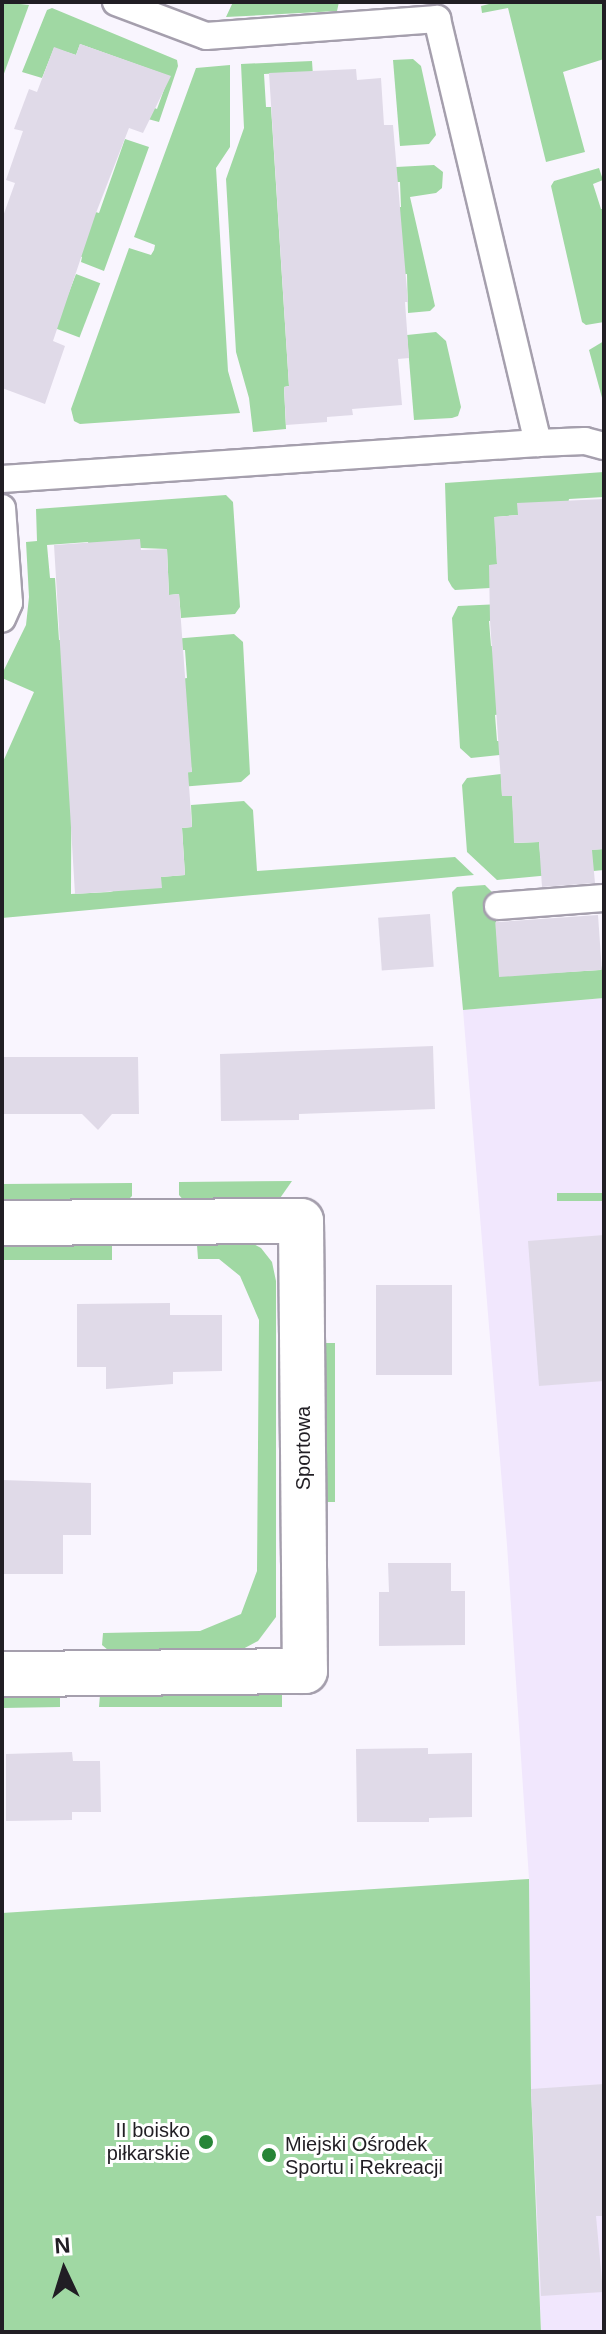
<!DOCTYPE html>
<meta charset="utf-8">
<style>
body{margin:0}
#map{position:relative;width:606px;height:2334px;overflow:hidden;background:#f9f5fe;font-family:Helvetica,sans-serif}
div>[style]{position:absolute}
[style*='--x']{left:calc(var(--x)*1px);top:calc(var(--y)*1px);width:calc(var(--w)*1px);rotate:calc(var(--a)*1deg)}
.built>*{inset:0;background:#f1e7fd}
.green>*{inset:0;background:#a0d8a3;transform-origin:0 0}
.building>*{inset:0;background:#e0dae8;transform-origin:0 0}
.roads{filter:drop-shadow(2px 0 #a59fad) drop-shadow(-2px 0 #a59fad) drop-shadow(0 2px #a59fad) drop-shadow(0 -2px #a59fad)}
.lane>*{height:26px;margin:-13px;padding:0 13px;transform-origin:13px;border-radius:13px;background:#fff}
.street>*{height:44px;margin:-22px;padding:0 22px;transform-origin:22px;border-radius:22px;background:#fff}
.dots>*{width:22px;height:22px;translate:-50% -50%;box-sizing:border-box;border:4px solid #fff;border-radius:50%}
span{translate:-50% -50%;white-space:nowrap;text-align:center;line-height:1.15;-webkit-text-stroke:6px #fff;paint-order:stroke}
.street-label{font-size:20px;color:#211e24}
.poi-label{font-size:20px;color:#211e24}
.right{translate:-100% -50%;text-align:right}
.left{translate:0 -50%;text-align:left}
.frame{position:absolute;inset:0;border:4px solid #211e24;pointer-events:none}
.north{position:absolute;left:24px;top:2230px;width:80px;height:80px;-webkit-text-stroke:6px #fff;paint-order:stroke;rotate:356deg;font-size:22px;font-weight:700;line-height:32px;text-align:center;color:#211e24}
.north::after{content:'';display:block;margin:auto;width:28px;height:36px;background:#211e24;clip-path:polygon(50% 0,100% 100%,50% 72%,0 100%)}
</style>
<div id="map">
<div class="built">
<i style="clip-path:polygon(604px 998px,604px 2332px,541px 2332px,531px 2089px,529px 1879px,507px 1545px,463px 1010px)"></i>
</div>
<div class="green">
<i style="clip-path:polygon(2px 2px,29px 5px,2px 79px)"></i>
<i style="clip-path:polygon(233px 2px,274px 4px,339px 2px,337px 11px,226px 17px)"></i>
<i style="clip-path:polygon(497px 2px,604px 2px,604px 59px,563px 72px,585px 152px,546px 162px,508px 8px,482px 13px,481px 6px)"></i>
<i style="clip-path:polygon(52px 8px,177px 60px,178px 66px,159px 122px,148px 119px,152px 107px,157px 109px,169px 76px,80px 44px,76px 55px,54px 48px,42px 78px,22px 72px,47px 10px)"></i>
<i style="clip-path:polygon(413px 59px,421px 66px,436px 135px,429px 144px,400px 146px,393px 60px)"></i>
<i style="clip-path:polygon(312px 61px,313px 76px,303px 72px,264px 74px,266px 107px,271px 107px,289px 386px,284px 387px,286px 429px,253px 432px,249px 398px,236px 352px,226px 179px,244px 128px,241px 64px)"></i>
<i style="clip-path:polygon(230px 65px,230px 147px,216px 168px,228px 371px,240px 413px,80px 424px,74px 421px,71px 409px,129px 248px,151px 255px,154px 250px,155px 245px,134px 237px,196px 68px)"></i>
<i style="clip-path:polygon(125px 139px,149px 147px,104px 271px,81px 262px,82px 257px,70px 252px,85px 209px,99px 213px)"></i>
<i style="clip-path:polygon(434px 165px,443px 172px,442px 188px,436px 193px,410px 197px,435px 306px,430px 311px,408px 313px,407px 274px,394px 275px,390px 208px,401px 207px,400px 182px,388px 182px,396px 167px)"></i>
<i style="clip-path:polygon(599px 168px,603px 180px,593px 184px,601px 209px,604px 209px,604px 322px,586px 325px,582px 322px,551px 186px,554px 181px)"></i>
<i style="left:76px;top:274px;width:26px;height:58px;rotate:21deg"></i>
<i style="clip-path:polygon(436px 332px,446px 341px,461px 407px,458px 416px,452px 418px,414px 420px,407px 335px)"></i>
<i style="clip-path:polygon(604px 341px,604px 405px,589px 350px)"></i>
<i style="clip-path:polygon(604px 472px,604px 497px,569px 499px,568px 504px,518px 503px,518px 515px,495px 517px,497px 564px,490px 588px,455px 590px,452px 587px,448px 580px,445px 483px)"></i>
<i style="clip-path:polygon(226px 495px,233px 502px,240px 607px,235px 614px,181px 618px,179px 594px,169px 595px,167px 549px,89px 546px,88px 542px,47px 545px,50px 578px,55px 578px,59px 640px,72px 640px,71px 894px,110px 892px,161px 877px,185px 875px,182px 828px,192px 827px,191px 805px,244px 801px,253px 810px,257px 871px,455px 857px,474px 875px,2px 918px,2px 764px,34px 692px,2px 678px,2px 674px,26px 625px,29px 597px,26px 542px,37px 541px,36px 509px)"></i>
<i style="clip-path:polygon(501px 604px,502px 620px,489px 621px,491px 646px,502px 646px,506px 713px,495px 715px,497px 741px,508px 741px,509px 754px,471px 758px,460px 748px,452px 618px,458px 606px)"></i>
<i style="clip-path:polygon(234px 634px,243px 642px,250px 774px,241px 782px,180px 787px,179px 773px,192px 772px,176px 680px,187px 678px,185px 650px,173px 650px,172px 639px)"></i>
<i style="clip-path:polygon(501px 774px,502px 796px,512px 796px,515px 843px,539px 842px,540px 853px,604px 849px,604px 870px,497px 880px,467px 852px,462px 785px,467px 778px)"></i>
<i style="clip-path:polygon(485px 885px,494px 894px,500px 976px,601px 970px,604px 957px,604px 998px,463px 1010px,452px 892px,457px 887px)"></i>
<i style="clip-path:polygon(292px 1181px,278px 1201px,185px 1202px,179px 1195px,179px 1182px)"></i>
<i style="clip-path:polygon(132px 1183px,132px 1196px,125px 1203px,6px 1203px,2px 1198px,2px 1184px)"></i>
<i style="left:604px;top:1193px;width:8px;height:47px;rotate:90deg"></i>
<i style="left:112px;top:1239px;width:21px;height:110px;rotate:90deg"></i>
<i style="clip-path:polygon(202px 1239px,244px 1239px,261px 1248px,272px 1262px,276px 1281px,276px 1617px,258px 1641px,241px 1650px,108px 1650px,102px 1645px,103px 1633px,200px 1631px,241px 1614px,257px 1571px,259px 1320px,240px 1276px,219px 1259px,198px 1259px,197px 1245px)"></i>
<i style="clip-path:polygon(323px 1343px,335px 1343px,335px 1502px,315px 1502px)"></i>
<i style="clip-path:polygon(276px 1688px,282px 1694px,282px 1707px,99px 1707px,100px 1695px)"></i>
<i style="clip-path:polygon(2px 1690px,60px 1695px,60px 1707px,2px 1708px)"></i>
<i style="clip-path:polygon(529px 1879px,531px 2089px,541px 2332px,2px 2332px,2px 1913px)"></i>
</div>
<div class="building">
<i style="clip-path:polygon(80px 44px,171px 76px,143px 133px,129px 128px,96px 213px,53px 341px,65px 346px,45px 404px,2px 388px,2px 219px,15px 183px,6px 180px,23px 131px,14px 129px,29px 89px,37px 92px,54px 47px,76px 55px)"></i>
<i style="clip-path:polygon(356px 69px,357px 80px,381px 78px,384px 125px,393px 125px,408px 302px,405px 302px,409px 358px,398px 359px,402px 405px,352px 409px,353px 415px,327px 417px,327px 422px,286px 425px,284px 387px,289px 386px,269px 73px)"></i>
<i style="clip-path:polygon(604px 499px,604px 849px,592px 850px,595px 883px,542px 887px,539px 842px,514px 843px,512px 796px,502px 796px,490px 621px,489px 565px,497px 564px,494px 517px,518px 515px,517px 503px)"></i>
<i style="clip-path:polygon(140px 539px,141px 550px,167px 549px,169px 595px,179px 594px,192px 772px,188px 772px,192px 827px,182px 828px,185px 875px,161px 877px,162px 888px,75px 894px,54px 545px)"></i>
<i style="left:430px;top:914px;width:53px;height:52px;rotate:86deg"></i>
<i style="left:598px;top:915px;width:55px;height:103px;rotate:86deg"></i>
<i style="clip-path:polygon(433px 1046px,435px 1109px,299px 1114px,299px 1120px,221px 1121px,220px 1054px)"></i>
<i style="clip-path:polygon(2px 1057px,138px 1057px,139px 1114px,112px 1114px,98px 1130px,82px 1114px,2px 1114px)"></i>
<i style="clip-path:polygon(604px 1235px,604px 1381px,539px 1386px,528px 1241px)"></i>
<i style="left:376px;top:1285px;width:76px;height:90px"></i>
<i style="clip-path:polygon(170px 1303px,170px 1315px,222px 1315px,222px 1371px,173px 1372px,173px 1384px,106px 1389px,106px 1367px,77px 1367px,77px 1304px)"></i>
<i style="clip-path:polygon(2px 1480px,91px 1483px,91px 1535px,63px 1535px,63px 1574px,2px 1574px)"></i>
<i style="clip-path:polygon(388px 1563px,451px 1563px,451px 1591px,465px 1591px,465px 1645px,379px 1646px,379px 1592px,389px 1592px)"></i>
<i style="clip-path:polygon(428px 1748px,428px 1754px,472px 1753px,472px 1817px,429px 1818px,429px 1822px,357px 1822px,356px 1749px)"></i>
<i style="clip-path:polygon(72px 1752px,73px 1761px,100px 1761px,101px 1812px,72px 1812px,72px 1820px,6px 1821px,6px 1754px)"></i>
<i style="clip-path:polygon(604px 2084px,604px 2216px,596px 2216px,603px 2292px,541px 2296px,531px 2089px)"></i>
</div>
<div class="roads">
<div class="lane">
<i style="--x:116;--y:2;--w:96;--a:20.7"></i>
<i style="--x:206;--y:36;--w:232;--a:-4.2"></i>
<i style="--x:437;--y:19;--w:436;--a:76.6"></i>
<i style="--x:2;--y:479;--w:537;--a:-3.84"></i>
<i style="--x:538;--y:443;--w:47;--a:-2.4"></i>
<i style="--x:585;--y:441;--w:20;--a:15"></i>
<i style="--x:2;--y:508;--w:95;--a:85.8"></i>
<i style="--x:9;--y:603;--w:17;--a:114"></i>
<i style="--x:498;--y:906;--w:106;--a:-4.3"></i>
</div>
<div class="street">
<i style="--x:2;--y:1223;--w:299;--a:-0.4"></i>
<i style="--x:301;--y:1221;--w:450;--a:89.5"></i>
<i style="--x:305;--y:1671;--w:303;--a:179.4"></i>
</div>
</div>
<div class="dots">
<i style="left:206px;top:2142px;background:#278537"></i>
<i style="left:269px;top:2155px;background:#278537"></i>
</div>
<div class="street-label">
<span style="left:303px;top:1448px;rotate:-90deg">Sportowa</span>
</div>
<div class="poi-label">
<span class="right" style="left:190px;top:2142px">II boisko<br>piłkarskie</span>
<span class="left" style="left:285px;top:2156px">Miejski Ośrodek<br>Sportu i Rekreacji</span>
</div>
<div class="frame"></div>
<div class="north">N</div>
</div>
